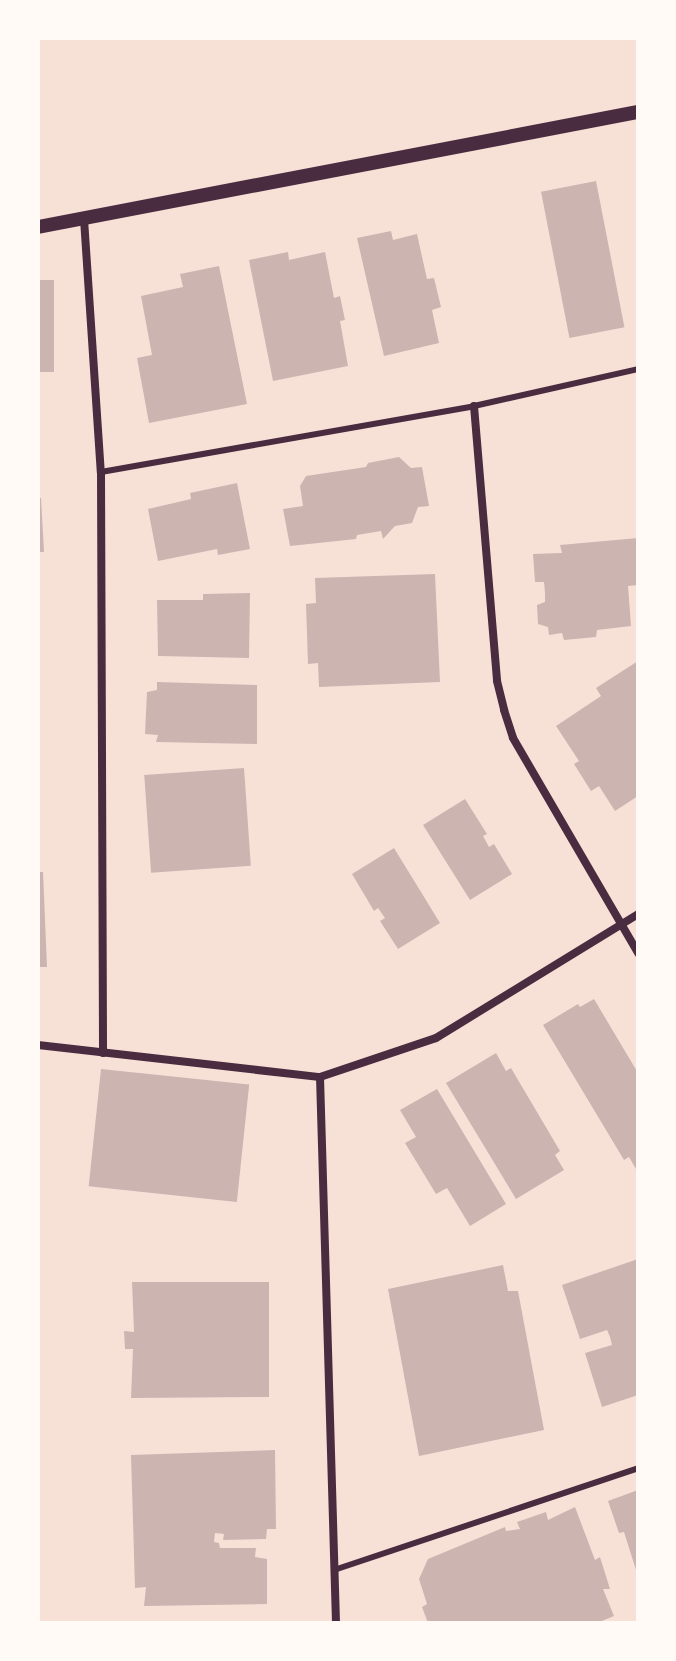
<!DOCTYPE html>
<style>
body{margin:0}
#map{position:relative;width:676px;height:1661px;overflow:hidden;background:#f7e1d7;font-family:"Public Sans",sans-serif}
div>[style]{position:absolute}
[style*='--x']{left:calc(var(--x)*1px);top:calc(var(--y)*1px);width:calc(var(--w)*1px);rotate:calc(var(--a)*1deg)}
.building>*{inset:0;background:#ccb4b1;transform-origin:0 0}
.service>*{height:6px;margin:-3px;padding:0 3px;transform-origin:3px;border-radius:3px;background:#4a2c40}
.minor>*{height:8px;margin:-4px;padding:0 4px;transform-origin:4px;border-radius:4px;background:#4a2c40}
.tertiary>*{height:14px;margin:-7px;padding:0 7px;transform-origin:7px;border-radius:7px;background:#4a2c40}
span{translate:-50% -50%;white-space:nowrap;text-align:center;line-height:1.15;-webkit-text-stroke:8px #fffaf5;paint-order:stroke}
.frame{position:absolute;inset:0;border:40px solid #fffaf5;pointer-events:none}
</style>
<div id="map">
<div class="building">
<i style="left:596px;top:181px;width:149px;height:56px;rotate:79deg"></i>
<i style="clip-path:polygon(391px 231px,393px 240px,417px 234px,427px 279px,434px 278px,441px 307px,432px 310px,439px 343px,384px 356px,357px 238px)"></i>
<i style="clip-path:polygon(288px 252px,289px 260px,325px 252px,334px 298px,340px 296px,345px 320px,340px 321px,348px 366px,273px 381px,249px 260px)"></i>
<i style="clip-path:polygon(219px 266px,247px 404px,149px 423px,137px 358px,152px 355px,141px 296px,183px 287px,180px 274px)"></i>
<i style="left:38px;top:280px;width:16px;height:92px"></i>
<i style="clip-path:polygon(399px 457px,411px 468px,422px 467px,429px 506px,418px 507px,412px 523px,395px 526px,383px 539px,381px 531px,357px 535px,356px 539px,290px 546px,283px 509px,303px 506px,300px 486px,306px 476px,366px 467px,368px 463px)"></i>
<i style="clip-path:polygon(237px 483px,250px 549px,218px 555px,217px 549px,158px 561px,148px 509px,191px 499px,190px 493px)"></i>
<i style="clip-path:polygon(38px 498px,41px 498px,44px 552px,38px 552px)"></i>
<i style="clip-path:polygon(638px 538px,638px 585px,628px 586px,631px 626px,597px 630px,596px 637px,564px 640px,562px 633px,549px 635px,548px 627px,538px 624px,537px 605px,545px 602px,545px 593px,544px 582px,535px 582px,533px 554px,562px 553px,560px 545px)"></i>
<i style="clip-path:polygon(435px 574px,440px 682px,319px 687px,318px 663px,308px 664px,306px 604px,316px 603px,315px 578px)"></i>
<i style="clip-path:polygon(250px 593px,249px 658px,158px 656px,157px 600px,203px 600px,203px 594px)"></i>
<i style="clip-path:polygon(638px 661px,638px 796px,615px 811px,599px 786px,591px 791px,574px 764px,579px 761px,556px 726px,601px 696px,596px 688px)"></i>
<i style="clip-path:polygon(157px 682px,257px 685px,257px 744px,156px 742px,158px 735px,145px 734px,147px 692px,157px 690px)"></i>
<i style="left:244px;top:768px;width:98px;height:100px;rotate:86deg"></i>
<i style="clip-path:polygon(465px 799px,487px 834px,483px 836px,489px 847px,494px 844px,512px 874px,470px 900px,423px 825px)"></i>
<i style="clip-path:polygon(394px 848px,440px 923px,398px 949px,380px 921px,385px 918px,378px 908px,374px 911px,352px 874px)"></i>
<i style="clip-path:polygon(38px 872px,43px 872px,47px 967px,38px 967px)"></i>
<i style="clip-path:polygon(594px 999px,638px 1073px,636px 1169px,629px 1157px,624px 1160px,543px 1025px,578px 1004px,580px 1007px)"></i>
<i style="clip-path:polygon(496px 1053px,506px 1071px,511px 1068px,560px 1151px,555px 1155px,564px 1170px,516px 1199px,446px 1083px)"></i>
<i style="left:101px;top:1069px;width:149px;height:118px;rotate:6deg"></i>
<i style="clip-path:polygon(437px 1089px,506px 1204px,470px 1226px,447px 1188px,436px 1194px,405px 1143px,416px 1137px,400px 1110px)"></i>
<i style="clip-path:polygon(638px 1259px,638px 1395px,602px 1407px,585px 1353px,612px 1345px,610px 1337px,607px 1330px,580px 1339px,562px 1285px)"></i>
<i style="clip-path:polygon(503px 1265px,508px 1291px,518px 1291px,544px 1430px,419px 1456px,388px 1289px)"></i>
<i style="clip-path:polygon(132px 1282px,269px 1282px,269px 1397px,131px 1398px,133px 1349px,125px 1349px,124px 1331px,134px 1332px)"></i>
<i style="clip-path:polygon(275px 1450px,276px 1529px,267px 1529px,266px 1539px,223px 1540px,224px 1534px,215px 1533px,214px 1542px,219px 1543px,220px 1548px,256px 1548px,255px 1557px,267px 1559px,267px 1604px,144px 1606px,146px 1587px,135px 1588px,131px 1455px)"></i>
<i style="clip-path:polygon(638px 1490px,638px 1573px,637px 1573px,624px 1532px,619px 1533px,608px 1501px)"></i>
<i style="clip-path:polygon(575px 1507px,595px 1560px,600px 1557px,610px 1589px,603px 1589px,614px 1616px,597px 1623px,428px 1623px,422px 1607px,427px 1604px,419px 1579px,428px 1559px,505px 1527px,506px 1531px,520px 1529px,517px 1522px,546px 1512px,548px 1520px)"></i>
</div>
<div class="service">
<i style="--x:101;--y:472;--w:379;--a:-10"></i>
<i style="--x:474;--y:406;--w:168;--a:-12.7"></i>
<i style="--x:334;--y:1570;--w:321;--a:-18.5"></i>
</div>
<div class="minor">
<i style="--x:84;--y:219;--w:254;--a:86.2"></i>
<i style="--x:101;--y:472;--w:581;--a:89.8"></i>
<i style="--x:474;--y:406;--w:276;--a:85.2"></i>
<i style="--x:497;--y:681;--w:30;--a:76"></i>
<i style="--x:504;--y:710;--w:29;--a:72"></i>
<i style="--x:513;--y:738;--w:249;--a:59.8"></i>
<i style="--x:38;--y:1045;--w:284;--a:6.5"></i>
<i style="--x:320;--y:1077;--w:122;--a:-18.6"></i>
<i style="--x:436;--y:1038;--w:237;--a:-31.5"></i>
<i style="--x:320;--y:1077;--w:546;--a:88.32"></i>
</div>
<div class="tertiary">
<i style="--x:38;--y:227;--w:611;--a:-10.85"></i>
</div>
<div class="frame"></div>
</div>
